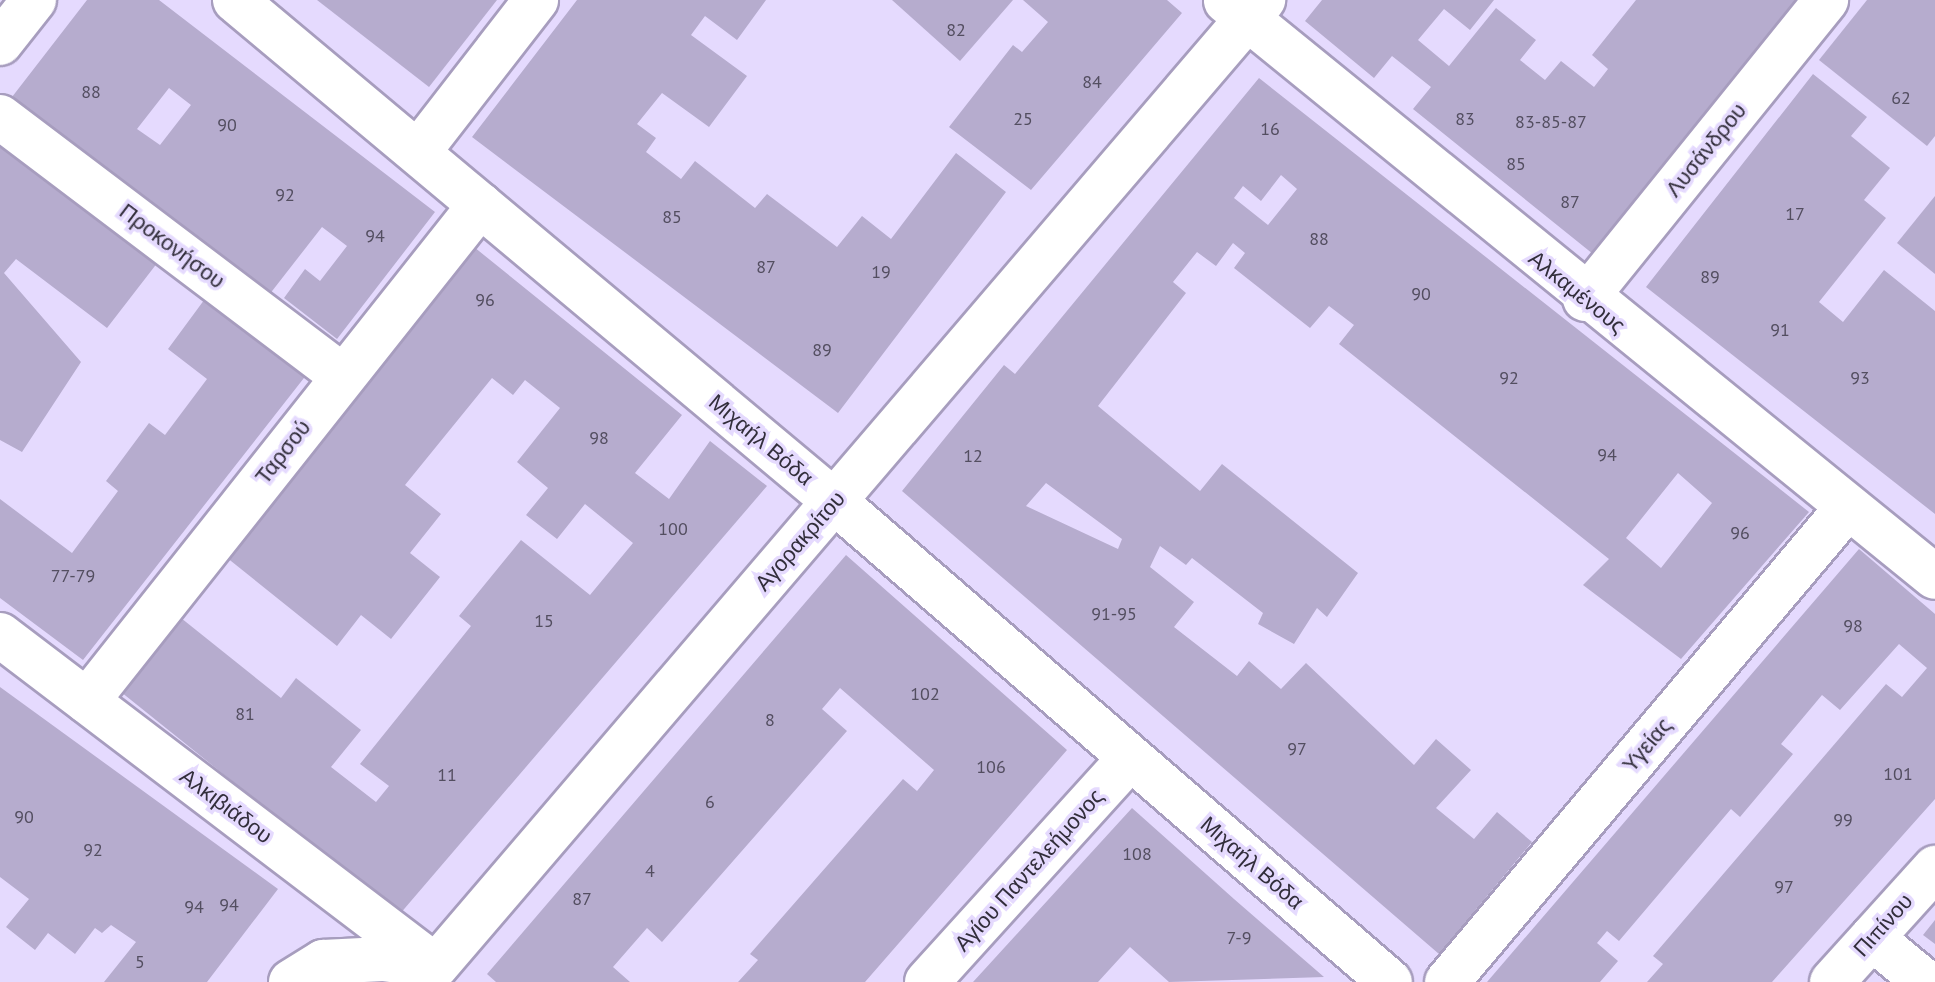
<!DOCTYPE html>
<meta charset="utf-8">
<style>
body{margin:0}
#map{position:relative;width:1935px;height:982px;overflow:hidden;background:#e5dafe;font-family:"PT Sans",sans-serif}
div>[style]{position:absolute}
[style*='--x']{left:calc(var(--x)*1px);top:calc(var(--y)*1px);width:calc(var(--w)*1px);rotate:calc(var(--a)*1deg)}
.building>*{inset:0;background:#b6acce}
.roads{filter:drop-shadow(2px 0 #a79dbe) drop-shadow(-2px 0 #a79dbe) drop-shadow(0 2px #a79dbe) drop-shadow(0 -2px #a79dbe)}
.minor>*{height:44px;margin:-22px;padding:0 22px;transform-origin:22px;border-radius:22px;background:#fff}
span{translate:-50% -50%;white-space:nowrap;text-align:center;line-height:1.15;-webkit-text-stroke:7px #e5dafe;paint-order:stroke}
.number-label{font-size:18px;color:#534e60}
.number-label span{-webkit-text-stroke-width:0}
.street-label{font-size:22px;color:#322e3b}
</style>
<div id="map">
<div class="building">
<i style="clip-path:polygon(evenodd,87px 0,159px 0,435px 212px,337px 339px,284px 298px,305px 269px,320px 281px,347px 246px,322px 227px,269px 295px,12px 97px,87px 0,169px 88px,191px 105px,160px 145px,137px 129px,169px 88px)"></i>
<i style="clip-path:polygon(317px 0,497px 0,429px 87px)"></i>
<i style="clip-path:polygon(577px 0,766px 0,737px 40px,705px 16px,691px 35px,747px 76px,709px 127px,662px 93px,637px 124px,656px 138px,646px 152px,681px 179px,695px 161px,755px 208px,767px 194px,837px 247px,862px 216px,891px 239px,956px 153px,1006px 192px,838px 413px,472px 137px)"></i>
<i style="clip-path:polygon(892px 0,1013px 0,960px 61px)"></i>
<i style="clip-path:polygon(1023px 0,1167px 0,1182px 13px,1031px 190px,949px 127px,1013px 45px,1022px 52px,1048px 22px)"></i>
<i style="clip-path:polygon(1322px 0,1494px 0,1470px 30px,1444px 9px,1418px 40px,1449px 66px,1496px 8px,1536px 40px,1520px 60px,1545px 80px,1561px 61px,1594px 87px,1608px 69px,1592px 55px,1636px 0,1799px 0,1593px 254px,1413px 109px,1431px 87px,1392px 56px,1374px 78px,1305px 21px)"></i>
<i style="clip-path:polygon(1867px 0,1935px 0,1935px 136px,1927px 146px,1819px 60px)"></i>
<i style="clip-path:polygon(1813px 74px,1867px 117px,1851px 136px,1890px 168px,1864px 200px,1886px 218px,1819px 302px,1843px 322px,1884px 270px,1935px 311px,1935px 514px,1646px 287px)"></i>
<i style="clip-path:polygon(evenodd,1259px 78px,1809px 512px,1681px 659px,1583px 585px,1609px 559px,1339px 344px,1354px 325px,1329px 306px,1310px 328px,1234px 268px,1245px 253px,1233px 243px,1216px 266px,1197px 252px,1173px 282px,1186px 293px,1098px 406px,1200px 491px,1222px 464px,1358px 573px,1327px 617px,1317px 608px,1294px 644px,1258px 624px,1263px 613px,1192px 558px,1186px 565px,1160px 546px,1150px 567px,1194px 602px,1174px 627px,1237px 676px,1249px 661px,1281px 689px,1306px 663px,1414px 765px,1436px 739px,1471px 770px,1436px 808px,1474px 839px,1497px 812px,1532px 842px,1439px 954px,902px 491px,1004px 365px,1015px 374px,1259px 78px,1281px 175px,1297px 189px,1268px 225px,1234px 198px,1243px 186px,1261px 201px,1281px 175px,1259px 78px,1678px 473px,1712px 503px,1661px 568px,1626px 538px,1678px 473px,1259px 78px,1046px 483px,1122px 539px,1118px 549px,1026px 506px,1046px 483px)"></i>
<i style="clip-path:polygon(0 141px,158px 262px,107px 328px,16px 259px,4px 273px,81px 362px,22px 452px,0 440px)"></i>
<i style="clip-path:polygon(1935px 196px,1935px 274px,1897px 243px)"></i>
<i style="clip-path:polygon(474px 247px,682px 415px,635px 473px,669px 499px,710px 441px,767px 486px,399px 915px,121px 692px,181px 618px,281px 698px,296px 678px,361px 730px,331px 767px,376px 802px,389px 786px,360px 764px,471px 626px,459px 616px,521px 540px,590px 595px,633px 543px,585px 504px,557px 539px,526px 515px,548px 488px,517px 462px,560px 408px,525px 380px,513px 395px,492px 378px,405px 485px,441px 514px,410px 553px,440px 577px,391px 639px,361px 615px,337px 646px,226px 557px)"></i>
<i style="clip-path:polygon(210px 292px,311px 369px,83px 660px,0 598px,0 499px,72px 553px,118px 491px,106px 481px,149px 423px,165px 435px,207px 379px,168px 349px)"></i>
<i style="clip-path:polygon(1859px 549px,1935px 614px,1935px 799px,1772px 982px,1647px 982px,1663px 964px,1653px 956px,1886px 684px,1902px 697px,1927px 668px,1899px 644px,1840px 710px,1822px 695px,1781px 744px,1793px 754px,1740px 817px,1731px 809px,1619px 941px,1607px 931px,1597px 943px,1618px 961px,1600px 982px,1487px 982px)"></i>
<i style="clip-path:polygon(846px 555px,1067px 750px,865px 982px,738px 982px,758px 960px,750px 954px,903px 779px,917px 791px,934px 770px,840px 688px,822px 709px,847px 731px,662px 942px,647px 928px,613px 967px,630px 982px,496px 982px,487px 974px)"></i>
<i style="clip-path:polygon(0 687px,278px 889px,207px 982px,104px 982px,136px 942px,111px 925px,102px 933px,95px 928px,75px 954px,48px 933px,35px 950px,6px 927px,29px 899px,0 877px)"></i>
<i style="clip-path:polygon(1132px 808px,1234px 899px,1324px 977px,1169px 982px,1130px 947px,1098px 982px,973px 982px)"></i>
<i style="clip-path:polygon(1935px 920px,1935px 944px,1923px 935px)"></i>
</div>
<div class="roads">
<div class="minor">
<i style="--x:235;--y:0;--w:781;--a:39.91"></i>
<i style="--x:834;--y:501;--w:735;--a:40.86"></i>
<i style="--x:1226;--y:1;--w:913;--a:39.09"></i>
<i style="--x:0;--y:43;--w:55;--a:-51.7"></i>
<i style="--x:0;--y:117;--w:430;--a:37.1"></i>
<i style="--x:419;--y:151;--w:191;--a:-52.2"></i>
<i style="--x:1585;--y:299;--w:384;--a:-51.1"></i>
<i style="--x:0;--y:635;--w:545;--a:37.25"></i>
<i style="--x:87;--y:701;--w:633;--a:-51.61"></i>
<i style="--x:1872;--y:938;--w:69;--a:39.7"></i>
<i style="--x:291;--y:982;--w:38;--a:-32"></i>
<i style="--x:323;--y:962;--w:60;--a:-2.9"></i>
<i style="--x:383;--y:959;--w:53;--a:7.5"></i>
<i style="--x:436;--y:966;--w:1272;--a:-49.43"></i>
<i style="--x:927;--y:982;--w:302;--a:-47.8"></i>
<i style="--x:1447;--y:982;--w:620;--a:-49.84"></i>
<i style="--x:1832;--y:982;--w:154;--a:-47.9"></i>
</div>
</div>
<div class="number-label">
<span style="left:956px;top:30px">82</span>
<span style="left:1092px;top:82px">84</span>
<span style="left:91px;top:92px">88</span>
<span style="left:1901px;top:98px">62</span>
<span style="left:1023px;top:119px">25</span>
<span style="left:1465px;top:119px">83</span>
<span style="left:1551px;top:122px">83-85-87</span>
<span style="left:227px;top:125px">90</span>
<span style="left:1270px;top:129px">16</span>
<span style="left:1516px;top:164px">85</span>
<span style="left:285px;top:195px">92</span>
<span style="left:1570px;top:202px">87</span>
<span style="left:1795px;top:214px">17</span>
<span style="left:672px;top:217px">85</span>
<span style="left:375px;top:236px">94</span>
<span style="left:1319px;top:239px">88</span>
<span style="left:766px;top:267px">87</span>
<span style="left:881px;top:272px">19</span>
<span style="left:1710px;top:277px">89</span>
<span style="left:1421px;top:294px">90</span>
<span style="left:485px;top:300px">96</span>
<span style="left:1780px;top:330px">91</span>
<span style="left:822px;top:350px">89</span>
<span style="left:1509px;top:378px">92</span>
<span style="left:1860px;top:378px">93</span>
<span style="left:599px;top:438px">98</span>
<span style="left:1607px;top:455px">94</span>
<span style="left:973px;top:456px">12</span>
<span style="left:673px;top:529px">100</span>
<span style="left:1740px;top:533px">96</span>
<span style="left:73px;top:576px">77-79</span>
<span style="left:1114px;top:614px">91-95</span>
<span style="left:544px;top:621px">15</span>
<span style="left:1853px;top:626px">98</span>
<span style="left:925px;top:694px">102</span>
<span style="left:245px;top:714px">81</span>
<span style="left:770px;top:720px">8</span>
<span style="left:1297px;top:749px">97</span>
<span style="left:991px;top:767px">106</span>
<span style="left:1898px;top:774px">101</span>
<span style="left:447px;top:775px">11</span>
<span style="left:710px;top:802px">6</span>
<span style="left:24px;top:817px">90</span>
<span style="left:1843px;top:820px">99</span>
<span style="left:93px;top:850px">92</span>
<span style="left:1137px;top:854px">108</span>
<span style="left:650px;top:871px">4</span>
<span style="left:1784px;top:887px">97</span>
<span style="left:582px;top:899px">87</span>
<span style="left:229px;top:905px">94</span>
<span style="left:194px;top:907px">94</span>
<span style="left:1239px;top:938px">7-9</span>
<span style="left:140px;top:962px">5</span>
</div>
<div class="street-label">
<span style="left:1706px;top:150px;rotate:-51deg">Λυσάνδρου</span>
<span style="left:172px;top:246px;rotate:37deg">Προκονήσου</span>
<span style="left:1577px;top:292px;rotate:39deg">Αλκαμένους</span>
<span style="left:761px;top:440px;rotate:40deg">Μιχαήλ Βόδα</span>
<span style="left:283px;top:452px;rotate:-52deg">Ταρσού</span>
<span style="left:800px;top:541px;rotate:-49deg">Αγορακρίτου</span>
<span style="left:1647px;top:745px;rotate:-50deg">Υγείας</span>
<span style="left:226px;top:806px;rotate:37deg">Αλκιβιάδου</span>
<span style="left:1252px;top:863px;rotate:41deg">Μιχαήλ Βόδα</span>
<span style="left:1029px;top:870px;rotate:-48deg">Αγίου Παντελεήμονος</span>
<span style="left:1883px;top:925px;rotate:-48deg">Πιπίνου</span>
</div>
</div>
